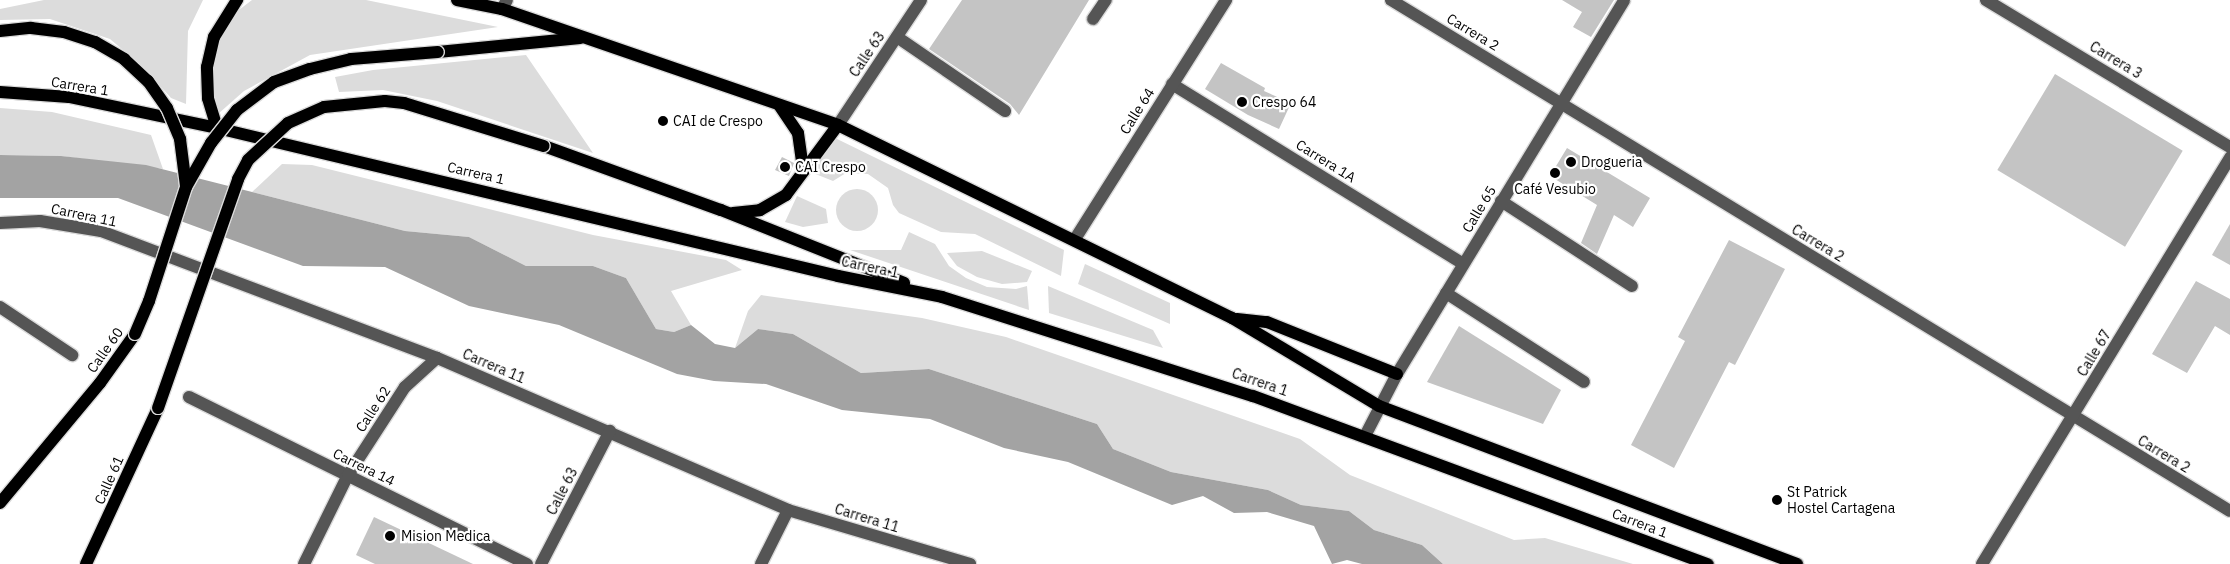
<!DOCTYPE html>
<meta charset="utf-8">
<style>
body{margin:0}
#map{position:relative;width:2230px;height:564px;overflow:hidden;background:#fff;font-family:"IBM Plex Sans",sans-serif}
div>[style]{position:absolute}
[style*='--x']{left:calc(var(--x)*1px);top:calc(var(--y)*1px);width:calc(var(--w)*1px);rotate:calc(var(--a)*1deg)}
.green>*{inset:0;background:#dcdcdc}
.round{border-radius:50%}
.water>*{inset:0;background:#a3a3a3}
.building>*{inset:0;background:#c4c4c4;transform-origin:0 0}
.roads{filter:drop-shadow(1px 0 #dbdbdb) drop-shadow(-1px 0 #dbdbdb) drop-shadow(0 1px #dbdbdb) drop-shadow(0 -1px #dbdbdb)}
.minor>*{height:12px;margin:-6px;padding:0 6px;transform-origin:6px;border-radius:6px;background:#555}
.major>*{height:12px;margin:-6px;padding:0 6px;transform-origin:6px;border-radius:6px;background:#000}
.bridges{filter:drop-shadow(1px 0 #dbdbdb) drop-shadow(-1px 0 #dbdbdb) drop-shadow(0 1px #dbdbdb) drop-shadow(0 -1px #dbdbdb)}
.major-bridge>*{height:12px;margin:-6px;padding:0 6px;transform-origin:6px;border-radius:6px;background:#000}
.dots>*{width:14px;height:14px;translate:-50% -50%;box-sizing:border-box;border:2px solid #fff;border-radius:50%}
span{translate:-50% -50%;white-space:nowrap;text-align:center;line-height:1.15;-webkit-text-stroke:4.5px #fff;paint-order:stroke}
.street-label{font-size:14px;color:#000}
.poi-label{font-size:14px;color:#000}
.left{translate:0 -50%;text-align:left}
</style>
<div id="map">
<div class="green">
<i style="clip-path:polygon(44px 0,203px 0,188px 31px,186px 104px,171px 98px,143px 67px,110px 39px,50px 19px,0 20px,0 9px)"></i>
<i style="clip-path:polygon(252px 0,366px 0,498px 27px,310px 55px,244px 91px,218px 114px,212px 79px,216px 45px,227px 19px)"></i>
<i style="clip-path:polygon(526px 55px,593px 153px,437px 101px,383px 90px,339px 92px,335px 77px,373px 70px)"></i>
<i style="clip-path:polygon(0 108px,52px 112px,151px 135px,163px 169px,61px 156px,0 155px)"></i>
<i style="clip-path:polygon(833px 137px,1064px 250px,1061px 276px,975px 234px,941px 232px,899px 213px,893px 205px,888px 188px,868px 174px,846px 173px,833px 181px,813px 173px)"></i>
<i style="clip-path:polygon(282px 164px,312px 165px,593px 235px,726px 260px,742px 270px,671px 291px,691px 325px,674px 332px,656px 329px,626px 278px,593px 266px,526px 266px,469px 237px,405px 231px,252px 192px)"></i>
<i class="round" style="left:836px;top:189px;width:42px;height:42px"></i>
<i style="clip-path:polygon(797px 196px,826px 209px,828px 223px,803px 227px,785px 222px)"></i>
<i style="clip-path:polygon(909px 232px,935px 244px,949px 266px,966px 278px,987px 287px,1016px 289px,1027px 286px,1029px 310px,850px 250px,901px 250px)"></i>
<i style="clip-path:polygon(982px 251px,1032px 271px,1027px 282px,1002px 284px,977px 277px,957px 266px,947px 253px)"></i>
<i style="clip-path:polygon(1085px 264px,1170px 303px,1170px 324px,1078px 284px)"></i>
<i style="clip-path:polygon(1048px 286px,1153px 330px,1163px 348px,1049px 313px)"></i>
<i style="clip-path:polygon(761px 295px,922px 318px,1006px 337px,1300px 439px,1350px 475px,1514px 540px,1545px 538px,1633px 564px,1443px 564px,1422px 545px,1374px 530px,1349px 511px,1301px 505px,1268px 490px,1171px 472px,1113px 449px,1097px 424px,929px 369px,861px 373px,793px 334px,758px 329px,735px 348px,748px 311px)"></i>
</div>
<div class="water">
<i style="clip-path:polygon(0 155px,61px 156px,146px 165px,405px 231px,469px 237px,526px 266px,593px 266px,626px 278px,656px 329px,674px 332px,691px 325px,715px 344px,735px 348px,758px 329px,793px 334px,861px 373px,929px 369px,1097px 424px,1113px 449px,1171px 472px,1268px 490px,1301px 505px,1349px 511px,1374px 530px,1422px 545px,1443px 564px,1362px 564px,1347px 560px,1332px 564px,1314px 526px,1267px 512px,1234px 513px,1203px 496px,1172px 505px,1068px 462px,1004px 448px,930px 419px,842px 410px,766px 384px,714px 381px,677px 374px,559px 325px,469px 306px,385px 267px,303px 266px,118px 198px,0 198px)"></i>
</div>
<div class="building">
<i style="clip-path:polygon(962px 0,1089px 0,1019px 115px,1010px 104px,929px 49px)"></i>
<i style="clip-path:polygon(1562px 0,1614px 0,1591px 37px,1573px 27px,1582px 12px)"></i>
<i style="clip-path:polygon(1221px 63px,1265px 88px,1264px 91px,1291px 103px,1279px 129px,1248px 115px,1205px 89px)"></i>
<i style="left:2055px;top:74px;width:149px;height:112px;rotate:31deg"></i>
<i style="clip-path:polygon(1567px 148px,1650px 198px,1633px 227px,1614px 215px,1597px 254px,1581px 243px,1597px 205px,1550px 176px)"></i>
<i style="clip-path:polygon(782px 157px,794px 163px,789px 176px,775px 170px)"></i>
<i style="clip-path:polygon(2230px 224px,2230px 265px,2212px 255px)"></i>
<i style="clip-path:polygon(1729px 240px,1785px 269px,1735px 365px,1729px 362px,1674px 468px,1631px 445px,1685px 341px,1678px 337px)"></i>
<i style="clip-path:polygon(2196px 281px,2230px 299px,2230px 335px,2215px 326px,2187px 373px,2152px 354px)"></i>
<i style="clip-path:polygon(1459px 326px,1561px 390px,1543px 424px,1427px 382px)"></i>
<i style="clip-path:polygon(374px 517px,473px 564px,375px 564px,356px 555px)"></i>
</div>
<div class="roads">
<div class="minor">
<i style="--x:1391;--y:0;--w:982;--a:31.34"></i>
<i style="--x:1986;--y:0;--w:285;--a:31.1"></i>
<i style="--x:502;--y:9;--w:10;--a:-61"></i>
<i style="--x:1093;--y:19;--w:23;--a:-56"></i>
<i style="--x:897;--y:37;--w:131;--a:34.4"></i>
<i style="--x:1172;--y:84;--w:342;--a:31.7"></i>
<i style="--x:838;--y:125;--w:150;--a:-56.4"></i>
<i style="--x:1501;--y:201;--w:156;--a:33"></i>
<i style="--x:0;--y:223;--w:40;--a:-2.9"></i>
<i style="--x:40;--y:221;--w:62;--a:9.3"></i>
<i style="--x:101;--y:231;--w:359;--a:20.7"></i>
<i style="--x:437;--y:358;--w:382;--a:23.4"></i>
<i style="--x:788;--y:510;--w:190;--a:16.5"></i>
<i style="--x:1075;--y:239;--w:283;--a:-57.7"></i>
<i style="--x:1446;--y:293;--w:164;--a:32.8"></i>
<i style="--x:0;--y:307;--w:87;--a:33.7"></i>
<i style="--x:189;--y:397;--w:377;--a:26.3"></i>
<i style="--x:1365;--y:436;--w:70;--a:-62.7"></i>
<i style="--x:1397;--y:374;--w:437;--a:-58.7"></i>
<i style="--x:304;--y:564;--w:99;--a:-63.7"></i>
<i style="--x:348;--y:475;--w:105;--a:-57.1"></i>
<i style="--x:405;--y:387;--w:43;--a:-42.2"></i>
<i style="--x:541;--y:564;--w:150;--a:-62.6"></i>
<i style="--x:761;--y:564;--w:60;--a:-63.4"></i>
<i style="--x:1982;--y:564;--w:477;--a:-58.6"></i>
</div>
<div class="major">
<i style="--x:457;--y:0;--w:46;--a:11.3"></i>
<i style="--x:502;--y:9;--w:355;--a:19"></i>
<i style="--x:838;--y:125;--w:439;--a:26.1"></i>
<i style="--x:1232;--y:318;--w:171;--a:30.9"></i>
<i style="--x:1379;--y:406;--w:447;--a:20.7"></i>
<i style="--x:438;--y:52;--w:143;--a:-5.6"></i>
<i style="--x:0;--y:92;--w:69;--a:4.1"></i>
<i style="--x:69;--y:97;--w:151;--a:11.8"></i>
<i style="--x:217;--y:128;--w:638;--a:13.4"></i>
<i style="--x:838;--y:276;--w:106;--a:11.4"></i>
<i style="--x:942;--y:297;--w:326;--a:17.7"></i>
<i style="--x:1253;--y:396;--w:485;--a:20.3"></i>
<i style="--x:779;--y:105;--w:34;--a:56"></i>
<i style="--x:798;--y:133;--w:35;--a:82"></i>
<i style="--x:217;--y:128;--w:31;--a:-107"></i>
<i style="--x:208;--y:98;--w:31;--a:-92"></i>
<i style="--x:207;--y:67;--w:31;--a:-77"></i>
<i style="--x:214;--y:37;--w:44;--a:-58.1"></i>
<i style="--x:544;--y:146;--w:188;--a:19.9"></i>
<i style="--x:721;--y:210;--w:197;--a:21.7"></i>
<i style="--x:733;--y:213;--w:27;--a:-6"></i>
<i style="--x:760;--y:210;--w:30;--a:-30"></i>
<i style="--x:786;--y:195;--w:87;--a:-53.4"></i>
<i style="--x:1237;--y:319;--w:30;--a:6"></i>
<i style="--x:1267;--y:322;--w:140;--a:21.8"></i>
<i style="--x:0;--y:503;--w:156;--a:-50.2"></i>
<i style="--x:100;--y:383;--w:60;--a:-54.5"></i>
<i style="--x:86;--y:564;--w:172;--a:-65.2"></i>
</div>
</div>
<div class="bridges">
<div class="major-bridge">
<i style="--x:0;--y:31;--w:31;--a:-6"></i>
<i style="--x:31;--y:28;--w:33;--a:7"></i>
<i style="--x:64;--y:32;--w:33;--a:18"></i>
<i style="--x:95;--y:42;--w:34;--a:30"></i>
<i style="--x:124;--y:59;--w:33;--a:43"></i>
<i style="--x:148;--y:81;--w:33;--a:55"></i>
<i style="--x:167;--y:108;--w:34;--a:67"></i>
<i style="--x:180;--y:139;--w:47;--a:82.7"></i>
<i style="--x:135;--y:334;--w:36;--a:-67"></i>
<i style="--x:149;--y:301;--w:120;--a:-72"></i>
<i style="--x:186;--y:187;--w:51;--a:-60.4"></i>
<i style="--x:211;--y:143;--w:42;--a:-51.8"></i>
<i style="--x:237;--y:110;--w:46;--a:-37.1"></i>
<i style="--x:274;--y:82;--w:38;--a:-20"></i>
<i style="--x:310;--y:69;--w:42;--a:-13.7"></i>
<i style="--x:351;--y:59;--w:87;--a:-4.6"></i>
<i style="--x:158;--y:408;--w:243;--a:-70.7"></i>
<i style="--x:238;--y:179;--w:21;--a:-62"></i>
<i style="--x:248;--y:160;--w:54;--a:-42.8"></i>
<i style="--x:288;--y:123;--w:39;--a:-24"></i>
<i style="--x:324;--y:107;--w:61;--a:-5.6"></i>
<i style="--x:385;--y:101;--w:19;--a:6"></i>
<i style="--x:404;--y:103;--w:146;--a:17.1"></i>
</div>
</div>
<div class="dots">
<i style="left:1242px;top:102px;background:#000"></i>
<i style="left:663px;top:121px;background:#000"></i>
<i style="left:1571px;top:162px;background:#000"></i>
<i style="left:785px;top:167px;background:#000"></i>
<i style="left:1555px;top:173px;background:#000"></i>
<i style="left:1777px;top:500px;background:#000"></i>
<i style="left:390px;top:536px;background:#000"></i>
</div>
<div class="street-label">
<span style="left:1473px;top:32px;rotate:31deg">Carrera 2</span>
<span style="left:867px;top:54px;rotate:-56deg">Calle 63</span>
<span style="left:2116px;top:60px;rotate:31deg">Carrera 3</span>
<span style="left:80px;top:86px;rotate:9deg">Carrera 1</span>
<span style="left:1137px;top:111px;rotate:-58deg">Calle 64</span>
<span style="left:1326px;top:161px;rotate:32deg">Carrera 1A</span>
<span style="left:476px;top:173px;rotate:13deg">Carrera 1</span>
<span style="left:1479px;top:209px;rotate:-59deg">Calle 65</span>
<span style="left:84px;top:215px;rotate:12deg">Carrera 11</span>
<span style="left:1818px;top:243px;rotate:31deg">Carrera 2</span>
<span style="left:870px;top:267px;rotate:12deg">Carrera 1</span>
<span style="left:105px;top:350px;rotate:-55deg">Calle 60</span>
<span style="left:2094px;top:353px;rotate:-59deg">Calle 67</span>
<span style="left:494px;top:366px;rotate:23deg">Carrera 11</span>
<span style="left:1260px;top:382px;rotate:19deg">Carrera 1</span>
<span style="left:373px;top:409px;rotate:-57deg">Calle 62</span>
<span style="left:2164px;top:454px;rotate:31deg">Carrera 2</span>
<span style="left:364px;top:467px;rotate:26deg">Carrera 14</span>
<span style="left:109px;top:480px;rotate:-66deg">Calle 61</span>
<span style="left:562px;top:491px;rotate:-63deg">Calle 63</span>
<span style="left:867px;top:518px;rotate:17deg">Carrera 11</span>
<span style="left:1640px;top:523px;rotate:21deg">Carrera 1</span>
</div>
<div class="poi-label">
<span class="left" style="left:1252px;top:102px">Crespo 64</span>
<span class="left" style="left:673px;top:121px">CAI de Crespo</span>
<span class="left" style="left:1581px;top:162px">Drogueria</span>
<span class="left" style="left:795px;top:167px">CAI Crespo</span>
<span style="left:1555px;top:189px">Café Vesubio</span>
<span class="left" style="left:1787px;top:500px">St Patrick<br>Hostel Cartagena</span>
<span class="left" style="left:401px;top:536px">Mision Medica</span>
</div>
</div>
